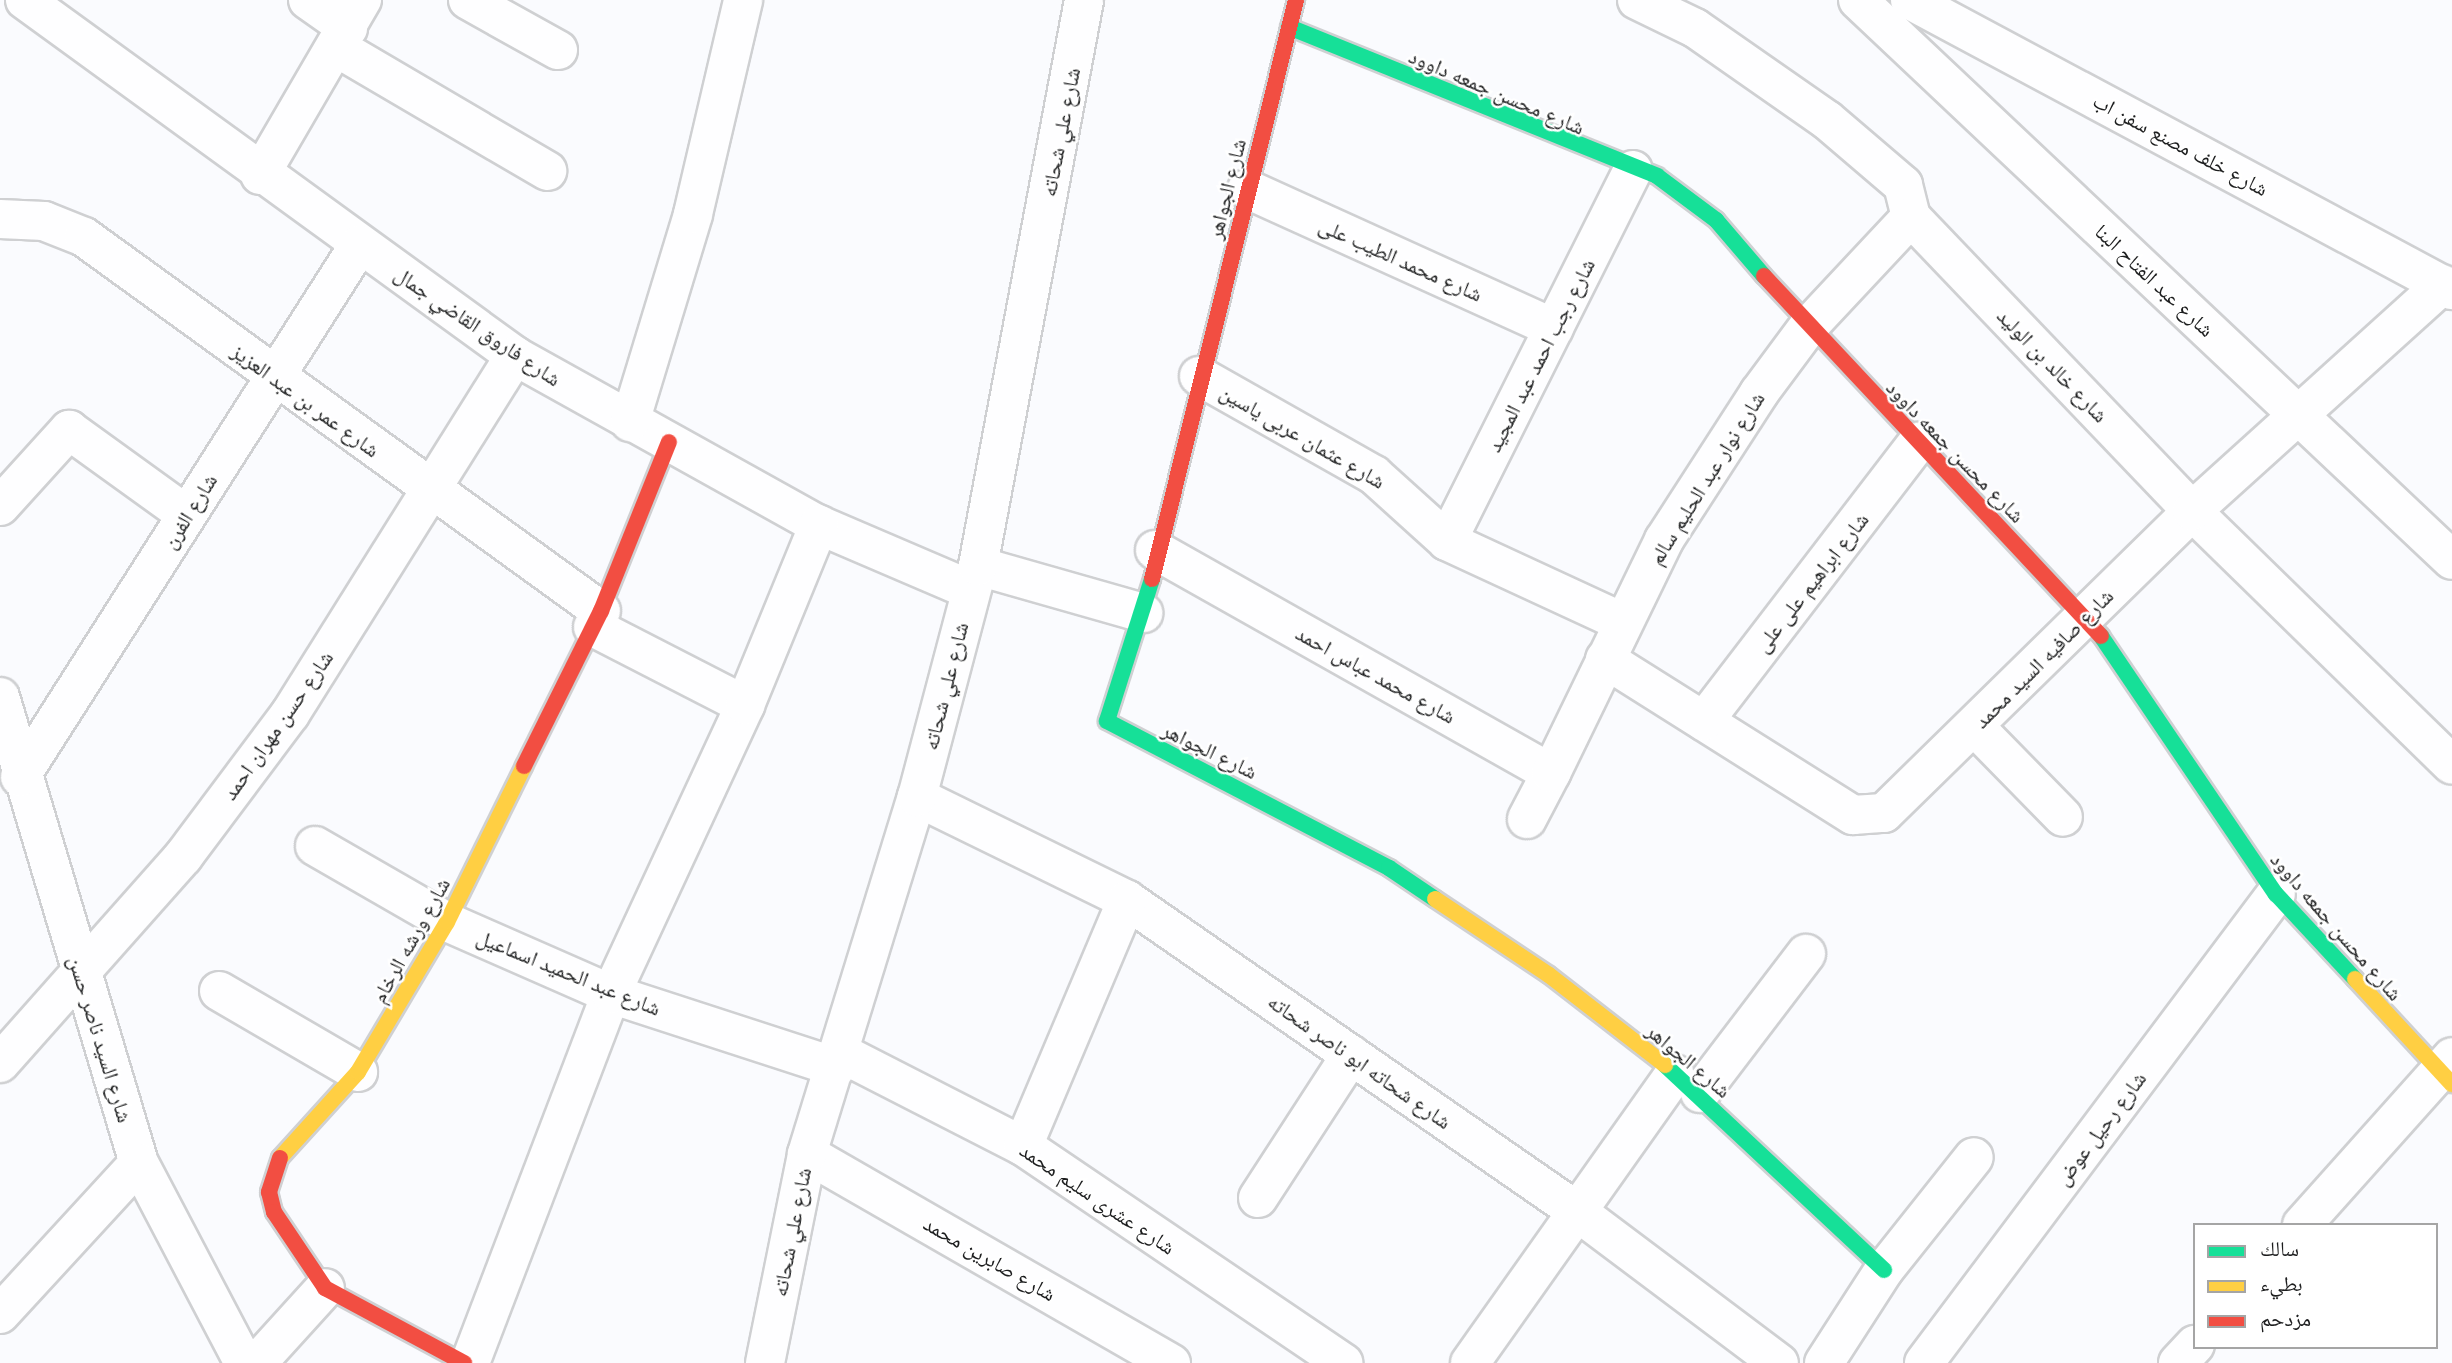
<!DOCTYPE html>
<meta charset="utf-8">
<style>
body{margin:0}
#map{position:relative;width:2452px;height:1363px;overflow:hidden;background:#fafbfe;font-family:"Open Sans","Noto Naskh Arabic",sans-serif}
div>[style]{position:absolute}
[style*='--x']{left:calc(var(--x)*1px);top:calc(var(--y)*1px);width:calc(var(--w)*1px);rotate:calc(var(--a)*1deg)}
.roads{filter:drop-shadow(2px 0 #cfd0d2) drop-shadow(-2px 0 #cfd0d2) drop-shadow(0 2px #cfd0d2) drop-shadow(0 -2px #cfd0d2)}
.street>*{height:38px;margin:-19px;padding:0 19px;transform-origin:19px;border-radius:19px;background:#fefeff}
.fast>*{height:16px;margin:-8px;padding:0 8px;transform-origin:8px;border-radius:8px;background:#16e098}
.slow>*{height:16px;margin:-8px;padding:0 8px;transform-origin:8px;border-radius:8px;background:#ffcf43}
.jam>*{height:16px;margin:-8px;padding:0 8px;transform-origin:8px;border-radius:8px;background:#f24e42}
span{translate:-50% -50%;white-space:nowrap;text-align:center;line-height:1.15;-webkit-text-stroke:5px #fff;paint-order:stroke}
.street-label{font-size:21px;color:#1d1e1f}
.legend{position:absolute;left:2193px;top:1223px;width:245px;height:126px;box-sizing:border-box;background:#fff;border:2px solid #a5a5a5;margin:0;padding:9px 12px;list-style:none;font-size:21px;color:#1d1e1f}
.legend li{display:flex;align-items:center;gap:14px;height:35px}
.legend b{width:35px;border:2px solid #a5a5a5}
</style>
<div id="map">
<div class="roads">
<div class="street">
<i style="--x:25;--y:0;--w:606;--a:36"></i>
<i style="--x:515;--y:356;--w:348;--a:29.1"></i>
<i style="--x:819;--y:525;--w:162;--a:23.2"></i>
<i style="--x:308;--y:0;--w:49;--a:35"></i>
<i style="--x:468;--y:0;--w:103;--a:29.1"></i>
<i style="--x:1637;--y:0;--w:64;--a:25.8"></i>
<i style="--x:1695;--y:28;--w:161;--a:34.9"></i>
<i style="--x:1827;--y:120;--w:100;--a:40.5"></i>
<i style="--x:1903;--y:185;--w:33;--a:76"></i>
<i style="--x:1911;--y:217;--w:407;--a:46.3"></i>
<i style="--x:2192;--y:511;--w:363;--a:44.3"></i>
<i style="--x:1858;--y:0;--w:816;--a:43.31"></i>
<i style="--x:1910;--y:0;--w:615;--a:28.15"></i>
<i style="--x:336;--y:47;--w:245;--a:30.4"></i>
<i style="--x:260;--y:175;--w:203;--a:-59.8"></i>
<i style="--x:1247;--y:189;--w:337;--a:24.4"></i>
<i style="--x:0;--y:219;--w:44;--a:2.6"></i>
<i style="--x:44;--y:221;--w:43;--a:21.8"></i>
<i style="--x:84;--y:237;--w:638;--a:35.88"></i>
<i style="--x:1199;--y:376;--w:201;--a:29.5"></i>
<i style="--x:1374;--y:475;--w:98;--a:42.1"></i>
<i style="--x:1447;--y:541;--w:193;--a:24.8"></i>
<i style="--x:630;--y:422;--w:217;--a:-73.1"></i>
<i style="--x:693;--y:214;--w:220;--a:-76.8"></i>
<i style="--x:0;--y:506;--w:103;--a:-47.8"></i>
<i style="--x:69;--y:430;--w:145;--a:35.8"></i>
<i style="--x:1447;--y:541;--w:415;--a:-63.4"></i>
<i style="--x:1155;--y:550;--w:454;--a:29.4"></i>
<i style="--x:1551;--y:773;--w:52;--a:117.6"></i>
<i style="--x:978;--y:566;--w:172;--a:15.9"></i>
<i style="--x:593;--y:627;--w:171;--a:27.2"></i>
<i style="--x:1605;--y:659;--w:293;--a:32.2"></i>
<i style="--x:1853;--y:815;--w:31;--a:-4"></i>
<i style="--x:1884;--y:813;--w:431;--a:-44.4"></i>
<i style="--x:2192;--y:511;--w:338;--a:-42.1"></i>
<i style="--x:0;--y:697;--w:486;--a:73.4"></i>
<i style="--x:139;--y:1163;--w:226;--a:62.3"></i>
<i style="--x:1704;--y:721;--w:352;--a:-52.5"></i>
<i style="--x:1974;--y:726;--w:127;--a:45.6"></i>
<i style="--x:1551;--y:773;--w:259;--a:-64.1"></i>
<i style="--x:1664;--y:540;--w:175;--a:-57.1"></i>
<i style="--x:1759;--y:393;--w:82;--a:-53.4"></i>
<i style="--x:1808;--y:327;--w:151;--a:-46.9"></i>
<i style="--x:20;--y:777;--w:631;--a:-57.49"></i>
<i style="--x:917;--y:797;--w:234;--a:26.1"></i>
<i style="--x:1127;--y:900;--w:545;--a:34.68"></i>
<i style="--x:1575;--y:1210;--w:255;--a:36.9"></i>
<i style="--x:315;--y:846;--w:152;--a:29.9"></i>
<i style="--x:447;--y:922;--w:179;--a:23.7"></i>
<i style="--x:611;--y:994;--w:237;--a:18"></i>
<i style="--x:219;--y:991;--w:161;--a:30.2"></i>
<i style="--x:841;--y:1053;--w:204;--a:27.1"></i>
<i style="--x:1023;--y:1146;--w:387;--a:34.1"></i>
<i style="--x:0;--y:1063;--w:276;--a:-48.4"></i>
<i style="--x:183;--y:857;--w:179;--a:-53.2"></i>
<i style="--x:290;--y:714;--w:423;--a:-57.9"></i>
<i style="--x:1700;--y:1093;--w:175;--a:-52.7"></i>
<i style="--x:1023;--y:1146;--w:267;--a:-67.1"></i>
<i style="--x:807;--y:1154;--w:420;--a:29.9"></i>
<i style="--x:1258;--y:1198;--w:171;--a:-57"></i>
<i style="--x:2302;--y:1225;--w:225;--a:-48.2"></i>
<i style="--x:0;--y:1314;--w:205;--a:-47.4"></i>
<i style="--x:257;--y:1363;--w:101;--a:-47.8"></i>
<i style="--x:470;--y:1363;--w:395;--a:-69.1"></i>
<i style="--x:611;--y:994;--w:319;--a:-65.1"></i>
<i style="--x:745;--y:705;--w:195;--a:-67.7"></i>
<i style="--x:765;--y:1363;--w:213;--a:-78.6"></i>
<i style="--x:807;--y:1154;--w:374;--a:-72.9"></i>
<i style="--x:917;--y:797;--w:239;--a:-75.2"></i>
<i style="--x:978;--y:566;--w:576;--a:-79.39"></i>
<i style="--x:1470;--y:1363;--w:354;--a:-54.7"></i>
<i style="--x:1824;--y:1363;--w:111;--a:-57.2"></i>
<i style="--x:1884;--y:1270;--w:144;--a:-51.5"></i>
<i style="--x:1924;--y:1363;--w:586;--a:-53.11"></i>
<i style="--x:2178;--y:1363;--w:25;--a:-47"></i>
</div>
<div class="fast">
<i style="--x:1289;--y:27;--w:397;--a:22"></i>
<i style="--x:1657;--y:176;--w:74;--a:36.7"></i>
<i style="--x:1716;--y:220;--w:74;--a:49.4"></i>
<i style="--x:1152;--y:579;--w:149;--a:107.6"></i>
<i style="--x:1107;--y:721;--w:318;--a:27.5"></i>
<i style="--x:1389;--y:868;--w:55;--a:34"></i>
<i style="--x:2101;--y:636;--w:312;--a:55.9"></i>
<i style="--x:2276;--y:894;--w:116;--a:47.1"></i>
<i style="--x:1665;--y:1065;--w:300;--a:43.1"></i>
</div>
<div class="slow">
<i style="--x:1435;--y:899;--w:137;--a:33.7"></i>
<i style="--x:1549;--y:975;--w:147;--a:37.8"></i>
<i style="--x:2355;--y:979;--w:143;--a:47.3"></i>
<i style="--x:280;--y:1158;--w:116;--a:-47.8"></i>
<i style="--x:358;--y:1072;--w:174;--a:-59.3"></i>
<i style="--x:447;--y:922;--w:174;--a:-63.7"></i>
</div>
<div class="jam">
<i style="--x:1764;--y:276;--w:493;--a:46.9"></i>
<i style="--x:1152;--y:579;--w:597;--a:-76.03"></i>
<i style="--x:524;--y:766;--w:173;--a:-63.6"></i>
<i style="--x:601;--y:611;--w:182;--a:-68.1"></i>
<i style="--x:280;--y:1158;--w:36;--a:108"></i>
<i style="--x:269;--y:1192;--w:21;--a:76"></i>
<i style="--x:274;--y:1212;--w:92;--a:56.1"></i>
<i style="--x:325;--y:1288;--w:158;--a:28.3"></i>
</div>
</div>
<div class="street-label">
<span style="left:1497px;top:91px;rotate:23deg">شارع محسن جمعه داوود</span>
<span style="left:1060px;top:132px;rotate:-79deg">شارع علي شحاته</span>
<span style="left:2181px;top:144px;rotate:28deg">شارع خلف مصنع سفن اب</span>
<span style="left:1226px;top:189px;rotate:-76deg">شارع الجواهر</span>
<span style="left:1401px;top:259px;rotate:24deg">شارع محمد الطيب على</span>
<span style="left:2155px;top:280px;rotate:43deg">شارع عبد الفتاح البنا</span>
<span style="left:478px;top:326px;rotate:34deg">شارع فاروق القاضي جمال</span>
<span style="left:1540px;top:355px;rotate:-63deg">شارع رجب احمد عبد المجيد</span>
<span style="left:2053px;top:365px;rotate:46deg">شارع خالد بن الوليد</span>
<span style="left:306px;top:400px;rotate:36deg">شارع عمر بن عبد العزيز</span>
<span style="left:1303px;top:436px;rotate:30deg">شارع عثمان عربى ياسين</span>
<span style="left:1956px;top:451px;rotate:46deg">شارع محسن جمعه داوود</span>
<span style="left:1706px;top:478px;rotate:-58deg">شارع نوار عبد الحليم سالم</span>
<span style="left:189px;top:511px;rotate:-58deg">شارع الفرن</span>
<span style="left:1811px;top:582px;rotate:-52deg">شارع ابراهيم على على</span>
<span style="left:2043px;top:658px;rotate:-45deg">شارع صافيه السيد محمد</span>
<span style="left:1376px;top:674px;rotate:29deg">شارع محمد عباس احمد</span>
<span style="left:945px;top:686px;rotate:-76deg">شارع علي شحاته</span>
<span style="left:277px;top:725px;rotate:-55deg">شارع حسن مهران احمد</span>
<span style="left:1210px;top:750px;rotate:26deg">شارع الجواهر</span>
<span style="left:2337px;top:926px;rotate:49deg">شارع محسن جمعه داوود</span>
<span style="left:410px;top:940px;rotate:-61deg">شارع ورشه الرخام</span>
<span style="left:569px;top:972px;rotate:22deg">شارع عبد الحميد اسماعيل</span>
<span style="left:101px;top:1039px;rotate:73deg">شارع السيد ناصر حسن</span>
<span style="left:1689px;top:1060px;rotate:40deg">شارع الجواهر</span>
<span style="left:1360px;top:1061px;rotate:35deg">شارع شحاته ابو ناصر شحاته</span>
<span style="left:2100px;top:1128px;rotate:-53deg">شارع رحيل عوض</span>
<span style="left:1098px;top:1198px;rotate:34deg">شارع عشرى سليم محمد</span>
<span style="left:791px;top:1232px;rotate:-79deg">شارع علي شحاته</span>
<span style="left:990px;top:1258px;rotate:30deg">شارع صابرين محمد</span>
</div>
<ul class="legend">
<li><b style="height:9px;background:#16e098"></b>سالك</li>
<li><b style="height:9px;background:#ffcf43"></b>بطيء</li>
<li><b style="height:9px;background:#f24e42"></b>مزدحم</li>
</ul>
</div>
